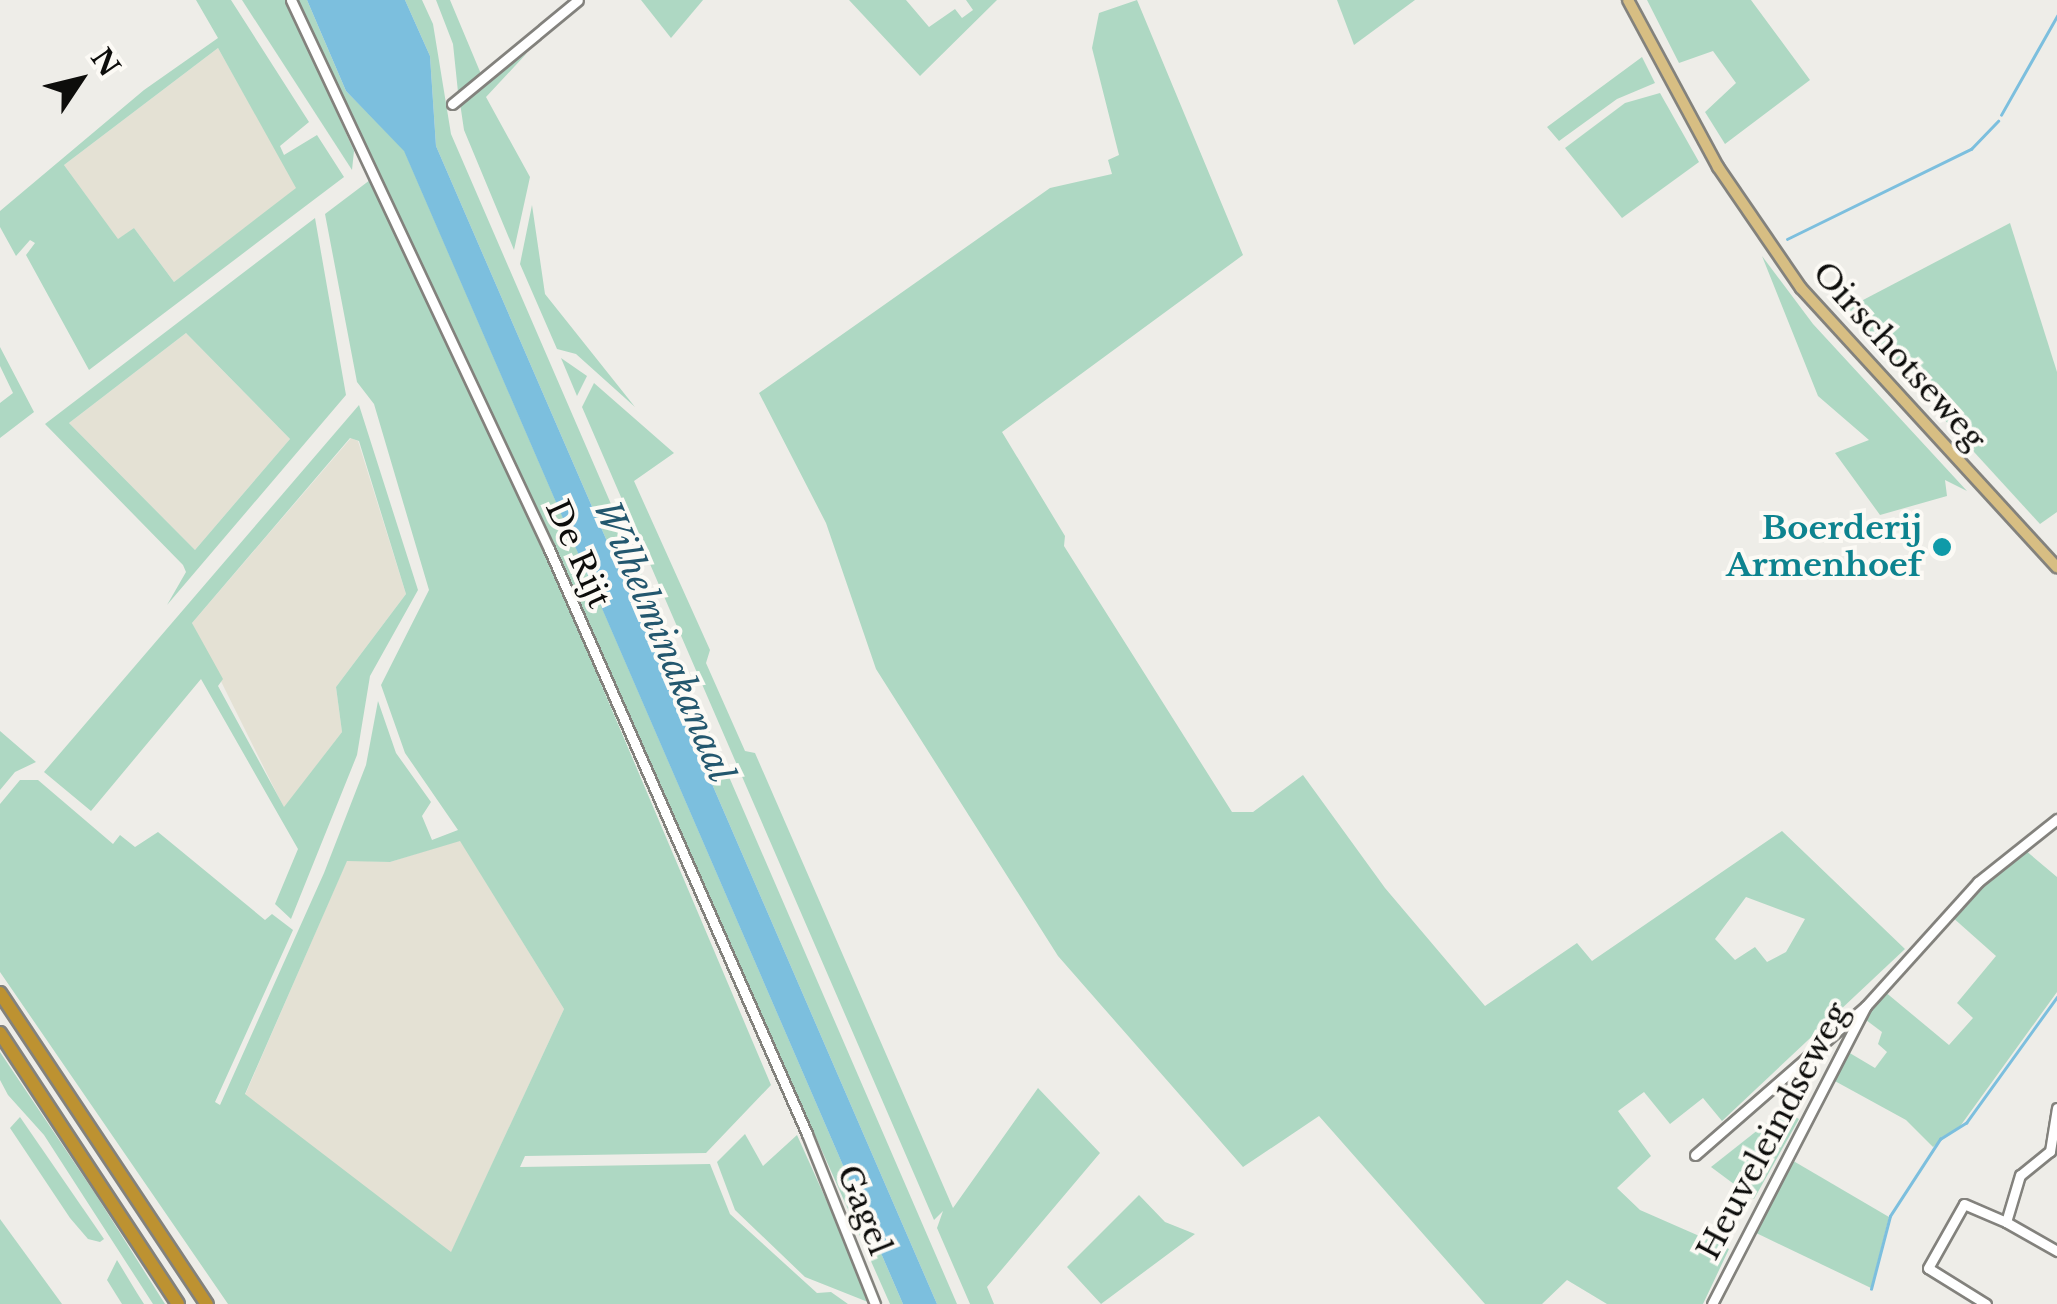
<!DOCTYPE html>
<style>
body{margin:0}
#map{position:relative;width:2057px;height:1304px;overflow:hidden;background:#eeede8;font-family:"Libre Baskerville",serif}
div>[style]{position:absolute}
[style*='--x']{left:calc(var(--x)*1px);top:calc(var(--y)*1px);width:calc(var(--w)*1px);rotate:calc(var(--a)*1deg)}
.built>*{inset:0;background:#e4e1d4}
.green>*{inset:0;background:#aed8c3}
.water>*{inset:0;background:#7cbfde}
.stream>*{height:2.5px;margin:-1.25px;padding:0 1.25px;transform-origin:1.25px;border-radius:1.25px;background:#7cbfde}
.roads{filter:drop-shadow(2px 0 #83827d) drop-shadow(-2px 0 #83827d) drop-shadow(0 2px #83827d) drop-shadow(0 -2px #83827d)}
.minor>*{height:9px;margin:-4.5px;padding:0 4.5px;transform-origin:4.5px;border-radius:4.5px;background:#fff}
.major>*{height:10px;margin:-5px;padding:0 5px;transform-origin:5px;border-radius:5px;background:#d7be83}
.highway>*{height:12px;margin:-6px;padding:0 6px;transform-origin:6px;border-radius:6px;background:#bd9231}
.dots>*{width:28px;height:28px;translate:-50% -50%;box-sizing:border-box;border:5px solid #fcfaf5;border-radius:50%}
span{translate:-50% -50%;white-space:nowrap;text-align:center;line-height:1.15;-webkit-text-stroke:8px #fcfaf5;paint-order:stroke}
.street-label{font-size:32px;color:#0d0d0b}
.culture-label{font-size:32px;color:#0d838f;font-weight:700}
.right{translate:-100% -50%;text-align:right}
.water-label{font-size:35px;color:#23576e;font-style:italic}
.north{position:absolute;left:30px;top:30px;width:100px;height:100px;-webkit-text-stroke:8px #fcfaf5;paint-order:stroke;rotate:55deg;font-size:28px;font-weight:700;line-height:40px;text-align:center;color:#0d0d0b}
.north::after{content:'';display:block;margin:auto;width:35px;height:45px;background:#0d0d0b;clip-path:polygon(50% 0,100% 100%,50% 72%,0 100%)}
</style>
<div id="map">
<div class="built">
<i style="clip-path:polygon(218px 48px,297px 188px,174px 282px,134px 228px,118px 240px,64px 165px)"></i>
<i style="clip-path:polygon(186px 333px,290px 439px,195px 550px,69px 423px)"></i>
<i style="clip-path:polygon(351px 438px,358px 441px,406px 594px,336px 687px,342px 732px,284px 808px,192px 623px)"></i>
<i style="clip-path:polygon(460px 840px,564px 1009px,451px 1253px,245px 1095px,347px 860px,390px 862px)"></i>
</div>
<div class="green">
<i style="clip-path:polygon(evenodd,196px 0,231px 0,309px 122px,280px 146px,284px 155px,317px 135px,344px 177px,89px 370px,26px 255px,35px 243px,30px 240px,16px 256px,0 227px,0 211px,144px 90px,218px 38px,196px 0,218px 48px,296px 188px,174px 282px,134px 228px,118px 239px,64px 165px,218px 48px)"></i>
<i style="clip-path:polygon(242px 0,286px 0,354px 151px,352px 170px)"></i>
<i style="clip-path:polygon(297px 0,307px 0,346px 91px,404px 150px,903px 1304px,890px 1304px,537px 509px)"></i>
<i style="clip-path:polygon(405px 0,422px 0,433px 24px,451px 134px,957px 1304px,937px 1304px,436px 146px,430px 56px)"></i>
<i style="clip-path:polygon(436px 0,450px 0,481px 74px,458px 92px,453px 44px)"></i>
<i style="clip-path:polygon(641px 0,703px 0,671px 38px)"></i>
<i style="clip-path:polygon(849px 0,906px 0,929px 27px,955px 9px,962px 18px,973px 10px,966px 0,997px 0,920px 76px)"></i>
<i style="clip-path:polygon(evenodd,1137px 0,1243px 255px,1002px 432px,1065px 536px,1064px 546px,1232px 812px,1253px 812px,1303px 775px,1385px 888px,1485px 1006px,1577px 943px,1592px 961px,1782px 831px,1905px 949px,1722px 1121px,1703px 1098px,1670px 1124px,1644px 1092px,1618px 1111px,1651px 1156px,1617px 1188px,1640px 1210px,1729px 1249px,1703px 1304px,1607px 1304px,1567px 1280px,1542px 1304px,1485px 1304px,1319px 1116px,1243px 1167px,1058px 956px,876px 669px,826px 523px,759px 393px,1050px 188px,1112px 174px,1108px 160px,1119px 155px,1092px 48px,1099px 13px,1137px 0,1746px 897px,1805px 919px,1786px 952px,1767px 962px,1755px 947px,1735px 960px,1715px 939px,1746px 897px)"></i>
<i style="clip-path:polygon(1337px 0,1415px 0,1354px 45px)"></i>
<i style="clip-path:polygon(1647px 0,1751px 0,1810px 80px,1725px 144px,1705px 112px,1736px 83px,1713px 51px,1679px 63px)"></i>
<i style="clip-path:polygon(527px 53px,486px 97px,530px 177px,514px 250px,464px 130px,460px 103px)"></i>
<i style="clip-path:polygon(1642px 57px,1655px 83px,1617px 99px,1559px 141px,1547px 127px)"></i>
<i style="clip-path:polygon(1660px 93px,1699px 162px,1622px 218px,1565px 148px,1625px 103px)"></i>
<i style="clip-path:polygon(evenodd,370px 180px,551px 566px,771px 1085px,706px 1153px,525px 1156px,520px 1167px,710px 1164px,730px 1214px,817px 1293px,831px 1292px,848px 1304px,228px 1304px,0 972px,0 804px,20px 780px,38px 780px,113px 844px,120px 835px,135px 847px,158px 832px,265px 920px,272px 914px,293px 930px,215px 1102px,220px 1105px,324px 873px,366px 765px,378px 701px,396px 753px,431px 802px,422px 816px,432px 840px,458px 830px,405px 753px,381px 685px,429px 590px,374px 404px,357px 382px,325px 214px,370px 180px,460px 841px,564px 1009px,451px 1252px,245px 1094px,347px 861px,390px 862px,460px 841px)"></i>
<i style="clip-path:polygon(532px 205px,545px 294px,635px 407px,576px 354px,557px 349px,520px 264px)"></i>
<i style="clip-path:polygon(evenodd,315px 218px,346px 395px,167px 605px,186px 572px,183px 565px,45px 424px,315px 218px,186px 333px,290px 439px,195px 550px,69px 423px,186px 333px)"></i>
<i style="clip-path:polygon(2010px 223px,2057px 372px,2057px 512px,2040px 524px,1844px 310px)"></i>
<i style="clip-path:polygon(1762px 256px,1813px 324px,1967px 491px,1945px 480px,1947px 496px,1880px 515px,1835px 453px,1869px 440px,1818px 396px)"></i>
<i style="clip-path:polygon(0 347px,34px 412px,0 438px,0 403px,13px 393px,0 366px)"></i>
<i style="clip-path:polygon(561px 358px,587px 376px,577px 396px)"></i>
<i style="clip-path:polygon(594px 383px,674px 453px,634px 481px,710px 650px,706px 663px,745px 751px,755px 753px,953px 1208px,1038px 1088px,1100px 1153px,987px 1287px,994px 1304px,970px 1304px,937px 1228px,943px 1211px,934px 1220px,582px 407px)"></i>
<i style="clip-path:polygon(evenodd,359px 405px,418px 590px,370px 676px,357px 755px,291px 919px,275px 904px,298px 849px,201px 679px,91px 811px,44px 772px,359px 405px,350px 438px,359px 441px,406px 594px,336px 687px,342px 732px,284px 807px,218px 686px,223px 679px,192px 623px,350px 438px)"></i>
<i style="clip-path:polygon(0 731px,36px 762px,15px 772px,0 790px)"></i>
<i style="clip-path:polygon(2025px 850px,2057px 877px,2057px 992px,1961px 1125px,1933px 1147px,1906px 1120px,1833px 1080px,1848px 1052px,1875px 1068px,1887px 1052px,1878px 1044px,1882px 1032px,1866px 1020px,1884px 991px,1949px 1045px,1973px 1018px,1957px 1003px,1996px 956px,1951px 916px)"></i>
<i style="clip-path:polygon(0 1052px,96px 1195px,165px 1304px,153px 1304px,44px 1135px,8px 1095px,0 1080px)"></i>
<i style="clip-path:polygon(1783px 1110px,1799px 1119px,1754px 1199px,1711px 1167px)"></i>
<i style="clip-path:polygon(20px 1117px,104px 1239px,100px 1242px,88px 1239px,70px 1218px,10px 1128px)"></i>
<i style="clip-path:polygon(745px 1134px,763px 1166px,797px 1135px,873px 1304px,805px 1277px,735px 1210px,717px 1162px)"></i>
<i style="clip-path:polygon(1790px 1159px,1889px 1217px,1871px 1288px,1750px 1230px)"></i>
<i style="clip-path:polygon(1139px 1195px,1165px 1222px,1195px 1234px,1101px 1304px,1067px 1267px)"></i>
<i style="clip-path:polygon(0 1219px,62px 1304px,0 1304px)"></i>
<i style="clip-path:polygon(117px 1260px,137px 1293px,144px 1304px,122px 1304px,107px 1280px)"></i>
</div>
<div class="water">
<i style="clip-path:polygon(307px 0,405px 0,430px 56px,436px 146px,937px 1304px,903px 1304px,404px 151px,346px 91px)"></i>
</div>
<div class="stream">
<i style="--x:2001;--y:115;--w:114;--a:-60.5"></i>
<i style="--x:1787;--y:239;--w:205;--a:-26.1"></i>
<i style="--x:1971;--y:149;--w:39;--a:-46"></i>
<i style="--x:1871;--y:1289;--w:75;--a:-75.4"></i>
<i style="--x:1890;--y:1216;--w:92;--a:-57"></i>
<i style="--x:1940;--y:1139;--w:31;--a:-32"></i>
<i style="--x:1966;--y:1123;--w:155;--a:-54.2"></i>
</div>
<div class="roads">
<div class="minor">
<i style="--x:291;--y:0;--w:607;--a:64.83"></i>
<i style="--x:549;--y:549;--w:639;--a:66.2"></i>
<i style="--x:807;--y:1134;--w:183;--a:68.2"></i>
<i style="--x:452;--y:104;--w:163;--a:-39.5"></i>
<i style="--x:2057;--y:1108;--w:44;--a:99.2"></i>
<i style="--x:2050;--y:1151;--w:38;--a:141"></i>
<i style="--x:2020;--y:1175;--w:49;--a:106.6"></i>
<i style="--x:2006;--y:1222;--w:59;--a:29.6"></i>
<i style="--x:1695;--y:1155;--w:227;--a:-41.1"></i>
<i style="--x:1712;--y:1304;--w:335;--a:-62.7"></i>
<i style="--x:1866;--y:1006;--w:167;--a:-47.9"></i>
<i style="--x:1978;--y:882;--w:101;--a:-38.6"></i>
<i style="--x:1986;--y:1304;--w:68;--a:-148.2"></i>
<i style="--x:1928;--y:1268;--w:73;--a:-60.6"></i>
<i style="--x:1964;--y:1204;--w:46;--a:23.2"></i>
</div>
<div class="major">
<i style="--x:1628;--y:0;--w:190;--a:61.7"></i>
<i style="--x:1718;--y:167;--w:147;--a:55.6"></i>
<i style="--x:1801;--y:288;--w:379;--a:47.5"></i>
</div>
<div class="highway">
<i style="--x:0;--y:993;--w:374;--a:56.4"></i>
<i style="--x:0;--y:1033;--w:324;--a:56.7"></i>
</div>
</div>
<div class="dots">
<i style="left:1942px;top:547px;background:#0f9aa8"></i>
</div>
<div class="street-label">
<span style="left:1899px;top:356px;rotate:48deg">Oirschotseweg</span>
<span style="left:578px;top:554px;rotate:66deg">De Rijt</span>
<span style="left:1773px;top:1131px;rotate:-62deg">Heuveleindseweg</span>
<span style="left:864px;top:1210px;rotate:68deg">Gagel</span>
</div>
<div class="culture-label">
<span class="right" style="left:1922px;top:547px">Boerderij<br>Armenhoef</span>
</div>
<div class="water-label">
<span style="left:664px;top:641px;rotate:67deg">Wilhelminakanaal</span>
</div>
<div class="north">N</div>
</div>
